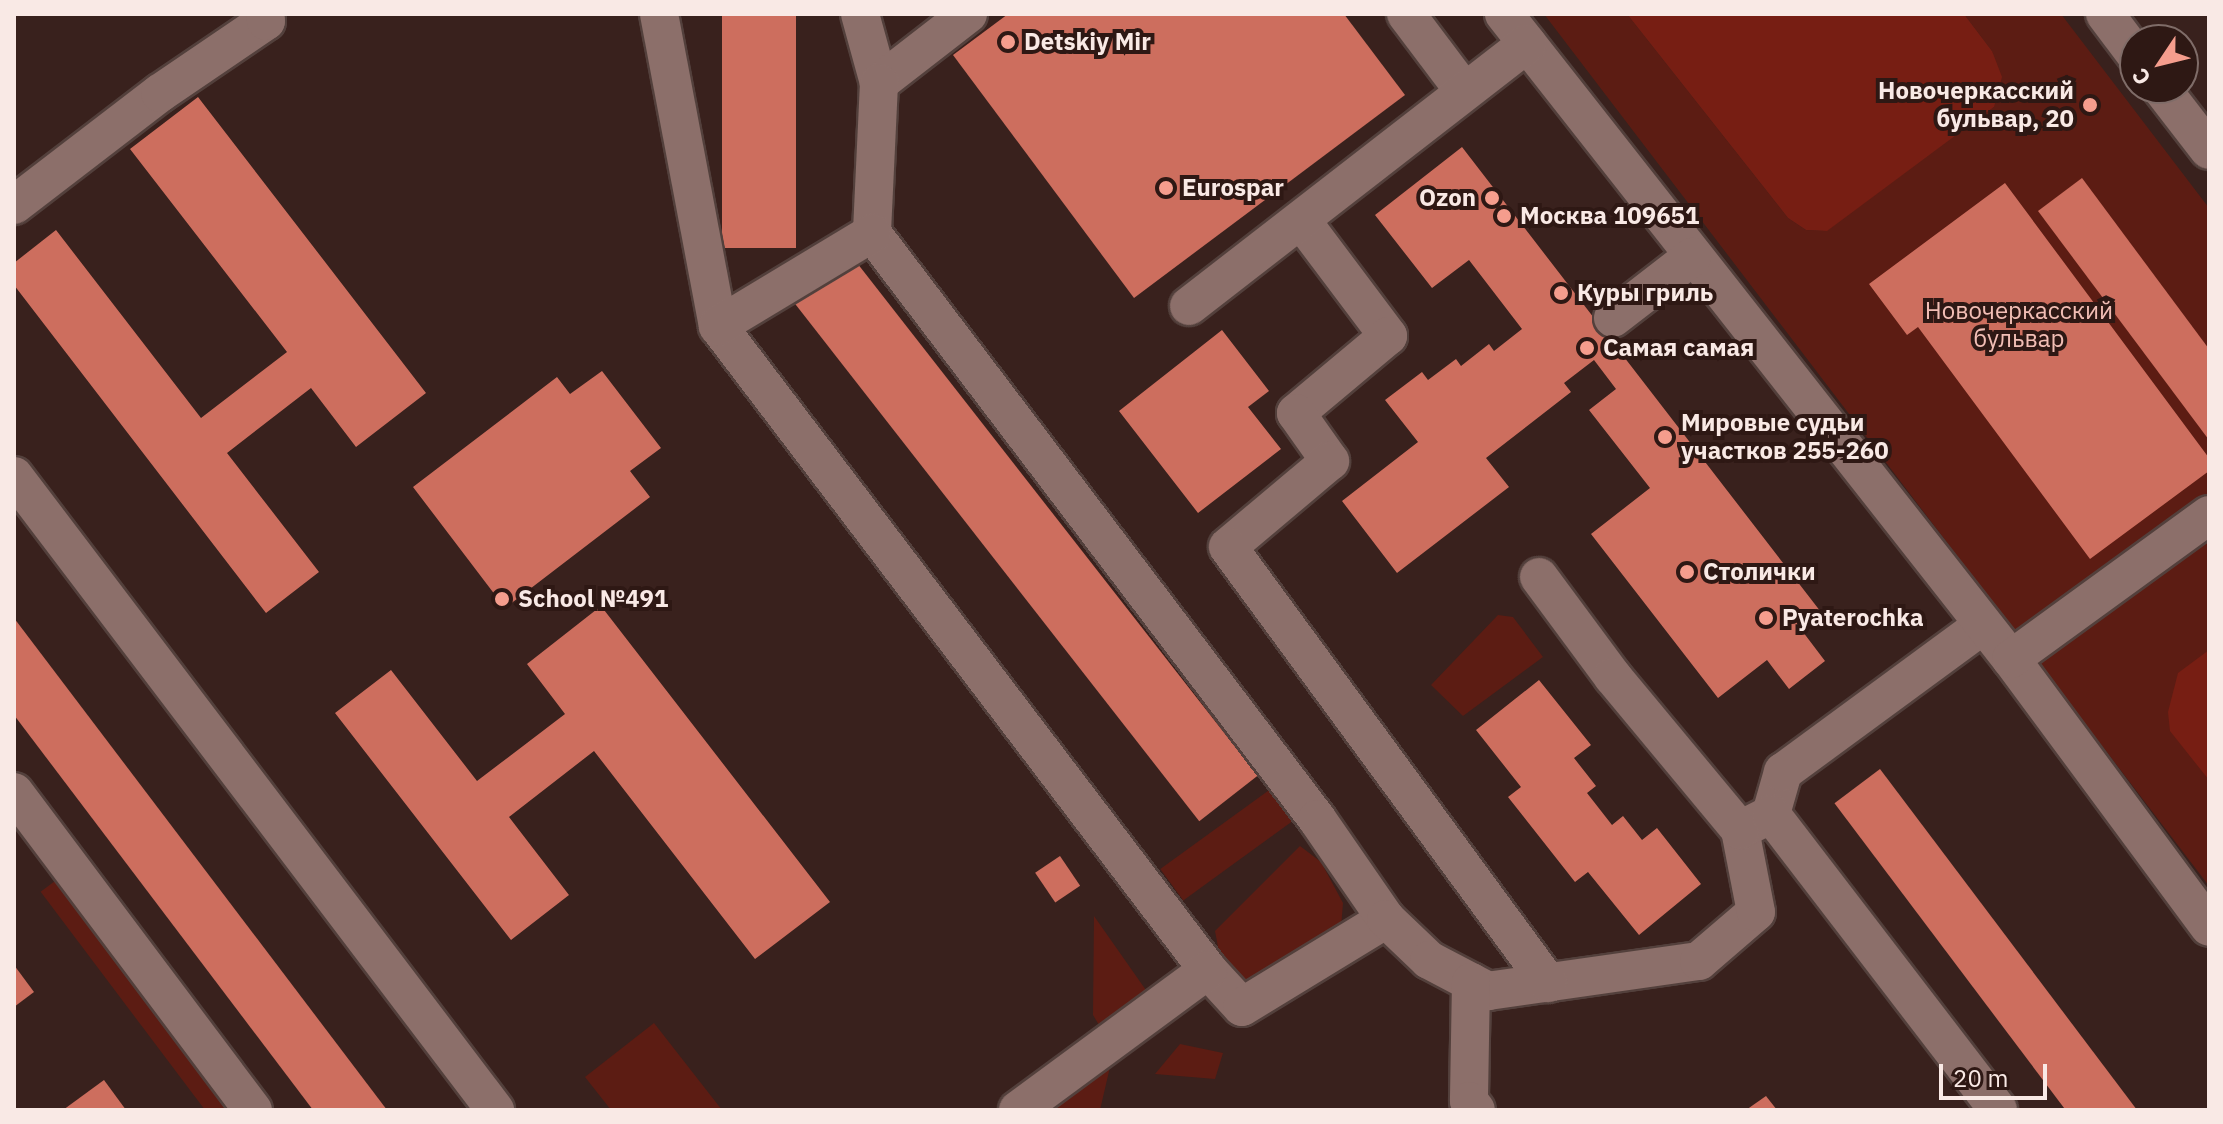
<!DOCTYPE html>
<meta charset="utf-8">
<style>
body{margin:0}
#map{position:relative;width:2223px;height:1124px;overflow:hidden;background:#39211d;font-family:"IBM Plex Sans",sans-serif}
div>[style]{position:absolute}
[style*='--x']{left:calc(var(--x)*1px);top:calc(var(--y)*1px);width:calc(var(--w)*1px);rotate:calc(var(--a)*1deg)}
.green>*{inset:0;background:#5c1c13;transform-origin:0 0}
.water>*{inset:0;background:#771e13}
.building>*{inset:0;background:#cd6e5e;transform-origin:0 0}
.roads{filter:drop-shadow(2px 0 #53403c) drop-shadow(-2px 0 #53403c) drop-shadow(0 2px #53403c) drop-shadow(0 -2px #53403c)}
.minor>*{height:38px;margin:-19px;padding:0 19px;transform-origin:19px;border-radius:19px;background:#8c6f6a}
.dots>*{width:22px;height:22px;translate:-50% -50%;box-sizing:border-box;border:4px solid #2e1814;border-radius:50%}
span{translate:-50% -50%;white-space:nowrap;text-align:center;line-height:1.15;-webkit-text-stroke:8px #2e1814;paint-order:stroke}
.poi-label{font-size:24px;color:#f9e9e5;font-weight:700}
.left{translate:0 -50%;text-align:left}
.right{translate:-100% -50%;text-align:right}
.park-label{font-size:24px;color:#f2beb5}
.frame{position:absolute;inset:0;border:16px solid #f9e9e5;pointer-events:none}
.north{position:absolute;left:2119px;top:24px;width:80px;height:80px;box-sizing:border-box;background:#2e1814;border:2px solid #7f6c68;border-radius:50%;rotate:235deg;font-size:22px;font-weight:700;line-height:32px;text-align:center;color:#f9e9e5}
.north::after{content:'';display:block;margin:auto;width:28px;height:36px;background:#f59d8d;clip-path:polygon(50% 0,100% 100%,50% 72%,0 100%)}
.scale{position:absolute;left:1939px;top:1064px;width:108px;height:36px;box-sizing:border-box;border:4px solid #f9e9e5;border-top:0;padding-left:10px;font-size:24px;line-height:28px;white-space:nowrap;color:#f9e9e5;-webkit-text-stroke:6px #2e1814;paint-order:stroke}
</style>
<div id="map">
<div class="green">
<i style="clip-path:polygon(1544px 14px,1627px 14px,1788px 218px,1806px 230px,1826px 231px,1994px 107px,1992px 51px,1964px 14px,2061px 14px,2209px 208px,2209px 886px)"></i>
<i style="clip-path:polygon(1498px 615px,1513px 617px,1543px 657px,1463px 716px,1431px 685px)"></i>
<i style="left:1276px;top:785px;width:39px;height:143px;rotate:54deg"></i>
<i style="clip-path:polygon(1300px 846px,1321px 862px,1343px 903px,1341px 928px,1247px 988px,1220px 957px,1215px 931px)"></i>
<i style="left:63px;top:875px;width:292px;height:28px;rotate:53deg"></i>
<i style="clip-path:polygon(1094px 916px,1148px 993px,1102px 1030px,1093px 1015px)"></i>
<i style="clip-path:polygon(654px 1023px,722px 1110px,611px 1110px,585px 1077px)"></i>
<i style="clip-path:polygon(1180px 1044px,1223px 1053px,1215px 1079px,1155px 1074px)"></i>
<i style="clip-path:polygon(1110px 1067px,1100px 1110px,1049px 1110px)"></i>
</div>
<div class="water">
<i style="clip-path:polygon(1627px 14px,1964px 14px,1992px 51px,2002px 77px,1994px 107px,1827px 231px,1806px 230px,1788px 218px)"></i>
<i style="clip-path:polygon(2209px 650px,2209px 780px,2170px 731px,2168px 712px,2178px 673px)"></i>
</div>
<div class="building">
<i style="left:722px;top:14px;width:74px;height:234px"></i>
<i style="clip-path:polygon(1008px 14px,1344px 14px,1405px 95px,1134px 298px,953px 55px)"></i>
<i style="clip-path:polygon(198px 97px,426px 393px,356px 447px,311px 388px,227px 453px,319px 572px,266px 613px,14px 285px,14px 263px,56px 230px,201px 418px,287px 352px,130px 149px)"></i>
<i style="clip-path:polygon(1462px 147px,1824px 616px,1803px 632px,1825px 661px,1789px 689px,1767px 660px,1718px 698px,1591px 534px,1650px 488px,1589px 410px,1616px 389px,1594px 360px,1564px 383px,1571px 392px,1486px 458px,1509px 487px,1397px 573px,1342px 501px,1418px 442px,1385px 400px,1422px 372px,1428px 380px,1456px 359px,1461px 366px,1489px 344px,1494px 351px,1522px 329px,1469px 260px,1432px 288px,1375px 215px)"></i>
<i style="clip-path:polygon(2082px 178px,2209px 349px,2209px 440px,2038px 211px)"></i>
<i style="clip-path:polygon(2005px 183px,2209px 458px,2209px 471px,2090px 559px,1918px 327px,1907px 335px,1869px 284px)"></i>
<i style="left:850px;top:254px;width:662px;height:74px;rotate:52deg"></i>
<i style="clip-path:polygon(1222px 330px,1269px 391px,1248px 407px,1281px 449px,1198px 513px,1119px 411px)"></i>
<i style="clip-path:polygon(602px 371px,661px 448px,630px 471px,650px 497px,505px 608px,413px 487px,557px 377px,570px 394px)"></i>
<i style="clip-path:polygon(601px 606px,830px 902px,755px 959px,594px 751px,509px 817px,569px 895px,511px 940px,335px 713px,391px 670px,477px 781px,565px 714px,527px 664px)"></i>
<i style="clip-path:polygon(14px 618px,387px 1110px,313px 1110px,14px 715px)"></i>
<i style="clip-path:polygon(1539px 680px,1591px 745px,1574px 758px,1596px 786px,1587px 793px,1612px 825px,1623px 816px,1642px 840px,1657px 828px,1701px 884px,1639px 935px,1588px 872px,1575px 882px,1508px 797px,1521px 787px,1476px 730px)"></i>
<i style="left:1880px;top:769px;width:429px;height:57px;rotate:53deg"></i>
<i style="left:1060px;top:856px;width:36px;height:30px;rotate:56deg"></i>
<i style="clip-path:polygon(14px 965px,34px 992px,14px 1007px)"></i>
<i style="clip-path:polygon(104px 1080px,126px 1110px,63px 1110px)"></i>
<i style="clip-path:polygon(1766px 1096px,1777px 1110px,1746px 1110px)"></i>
</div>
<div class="roads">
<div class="minor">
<i style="--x:659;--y:14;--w:318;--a:79.3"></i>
<i style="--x:718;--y:326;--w:809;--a:52.73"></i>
<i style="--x:1208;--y:970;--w:50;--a:47.4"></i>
<i style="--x:1242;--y:1007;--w:169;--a:-31.4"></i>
<i style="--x:860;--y:14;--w:72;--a:74.6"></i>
<i style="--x:968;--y:14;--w:113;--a:142.2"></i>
<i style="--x:879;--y:83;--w:150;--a:92.7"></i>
<i style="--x:872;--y:233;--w:736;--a:52.79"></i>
<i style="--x:1317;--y:819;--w:121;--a:55.4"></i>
<i style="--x:1386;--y:919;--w:59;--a:43.6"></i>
<i style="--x:1429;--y:960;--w:67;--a:27.7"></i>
<i style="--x:1488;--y:991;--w:213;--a:-8.1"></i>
<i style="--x:1699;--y:961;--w:75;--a:-40.7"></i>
<i style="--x:1756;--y:912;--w:84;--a:-101"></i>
<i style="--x:1740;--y:830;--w:35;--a:-27"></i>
<i style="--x:1771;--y:814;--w:44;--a:-74.1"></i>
<i style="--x:1783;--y:772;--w:248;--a:-36.3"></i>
<i style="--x:1406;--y:14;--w:96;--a:53"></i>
<i style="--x:1504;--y:14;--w:820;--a:51.83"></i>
<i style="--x:2011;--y:659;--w:333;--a:53.5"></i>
<i style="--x:2105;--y:14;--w:50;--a:53.1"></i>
<i style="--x:2161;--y:88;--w:78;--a:52.3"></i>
<i style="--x:14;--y:205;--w:184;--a:-37.5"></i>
<i style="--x:160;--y:93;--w:128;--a:-34.2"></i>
<i style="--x:266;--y:21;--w:7;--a:-98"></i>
<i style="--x:1301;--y:220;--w:145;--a:53.1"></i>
<i style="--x:1388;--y:336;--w:120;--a:140.1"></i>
<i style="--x:1296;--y:413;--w:59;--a:54.7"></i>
<i style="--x:1330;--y:461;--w:133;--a:139.9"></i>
<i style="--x:1228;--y:547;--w:541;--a:53.72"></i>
<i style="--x:1189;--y:306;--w:428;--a:-37.8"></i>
<i style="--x:1613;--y:318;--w:100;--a:-37.7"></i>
<i style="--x:718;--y:326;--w:180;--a:-31.1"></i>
<i style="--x:14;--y:476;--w:796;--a:52.81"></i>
<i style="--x:1539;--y:577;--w:124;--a:53.5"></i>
<i style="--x:1613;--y:677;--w:199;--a:50.3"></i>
<i style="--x:2011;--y:659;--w:245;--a:-36"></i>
<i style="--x:14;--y:792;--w:398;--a:53.1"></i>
<i style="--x:1771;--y:814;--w:373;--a:52.5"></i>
<i style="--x:1471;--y:982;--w:119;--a:91"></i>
<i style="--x:1469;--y:1101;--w:11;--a:52"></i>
<i style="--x:1018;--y:1110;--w:236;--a:-36.4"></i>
</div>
</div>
<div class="dots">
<i style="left:1008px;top:42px;background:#f59d8d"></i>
<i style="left:2090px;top:105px;background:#f59d8d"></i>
<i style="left:1166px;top:188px;background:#f59d8d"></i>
<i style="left:1492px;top:198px;background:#f59d8d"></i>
<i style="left:1504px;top:216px;background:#f59d8d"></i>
<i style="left:1561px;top:293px;background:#f59d8d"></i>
<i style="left:1587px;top:348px;background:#f59d8d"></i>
<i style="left:1665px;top:437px;background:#f59d8d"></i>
<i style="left:1687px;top:572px;background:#f59d8d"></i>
<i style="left:502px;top:599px;background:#f59d8d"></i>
<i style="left:1766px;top:618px;background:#f59d8d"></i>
</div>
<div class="poi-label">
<span class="left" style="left:1024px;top:42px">Detskiy Mir</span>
<span class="right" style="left:2074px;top:105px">Новочеркасский<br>бульвар, 20</span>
<span class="left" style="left:1182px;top:188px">Eurospar</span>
<span class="right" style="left:1476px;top:198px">Ozon</span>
<span class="left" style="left:1520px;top:216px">Москва 109651</span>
<span class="left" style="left:1577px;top:293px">Куры гриль</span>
<span class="left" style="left:1603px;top:348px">Самая самая</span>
<span class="left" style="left:1681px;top:437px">Мировые судьи<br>участков 255-260</span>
<span class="left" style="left:1703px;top:572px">Столички</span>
<span class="left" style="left:518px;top:599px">School №491</span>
<span class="left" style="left:1782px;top:618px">Pyaterochka</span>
</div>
<div class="park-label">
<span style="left:2019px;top:325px">Новочеркасский<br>бульвар</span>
</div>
<div class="frame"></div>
<div class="north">С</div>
<div class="scale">20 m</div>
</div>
